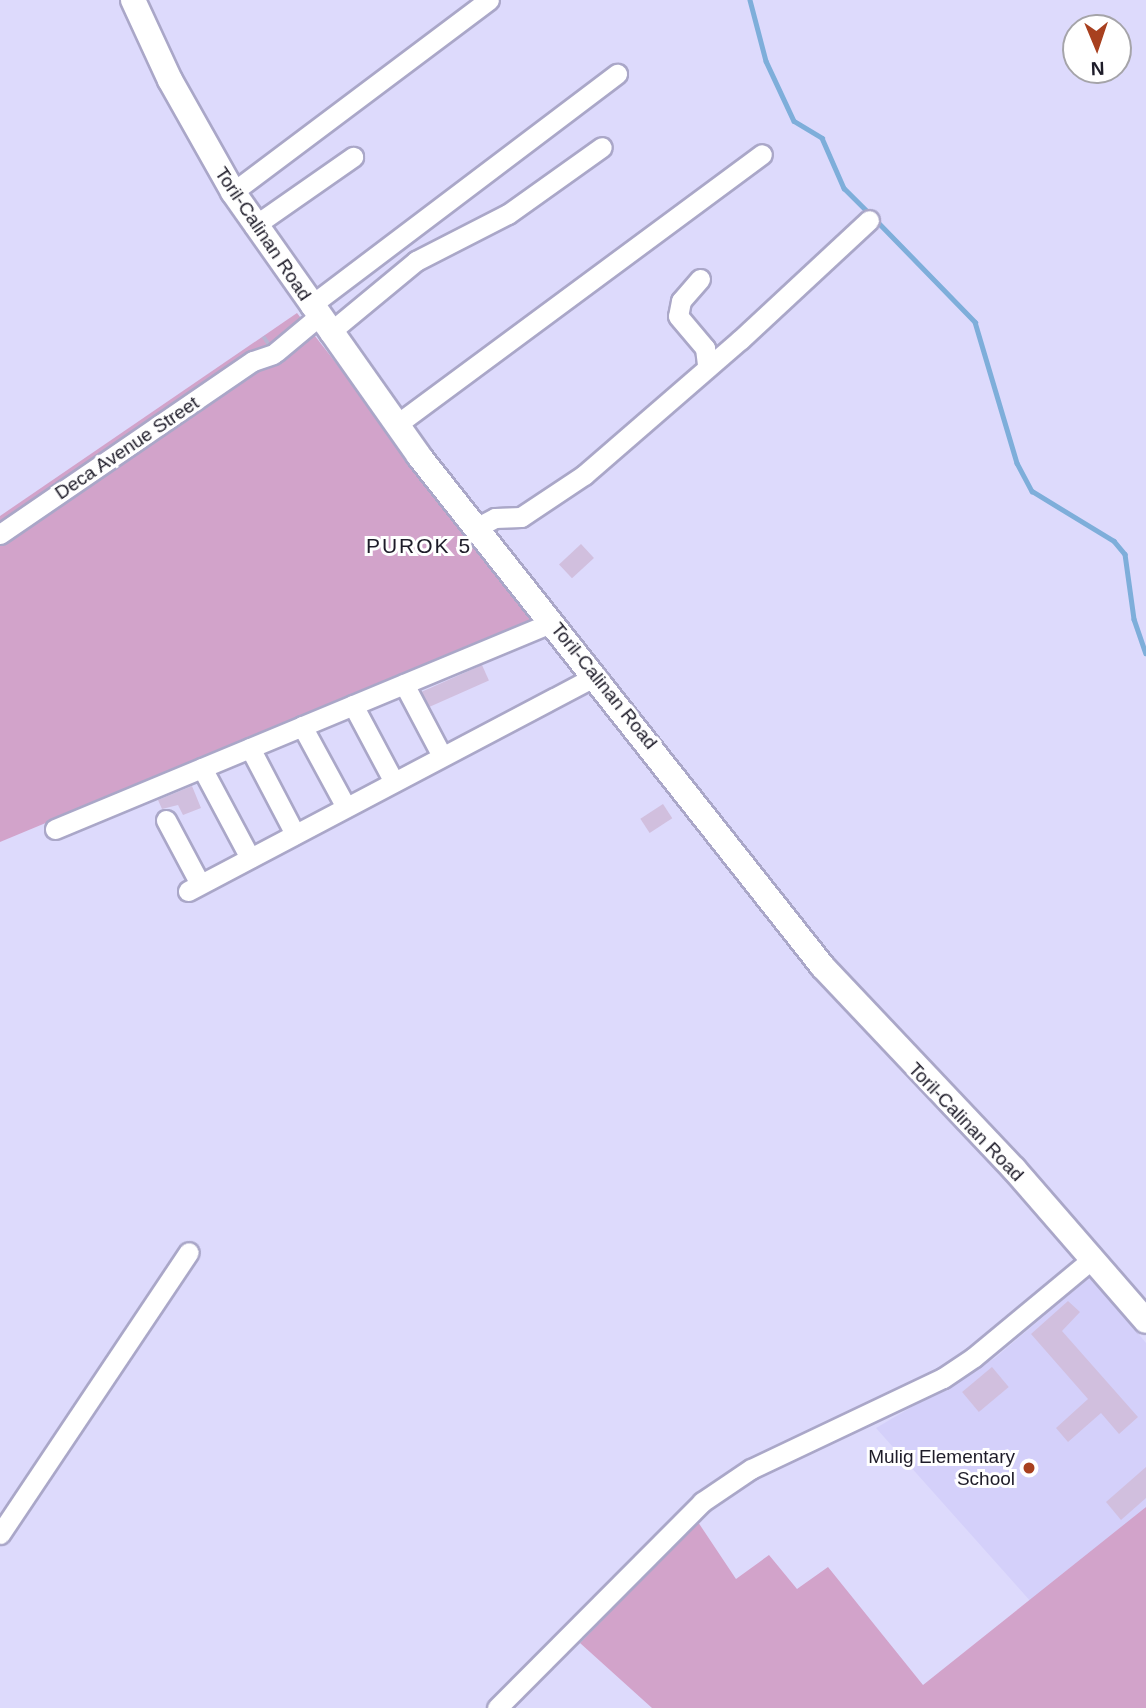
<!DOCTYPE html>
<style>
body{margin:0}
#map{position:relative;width:1146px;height:1708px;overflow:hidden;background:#dddafc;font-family:Helvetica,sans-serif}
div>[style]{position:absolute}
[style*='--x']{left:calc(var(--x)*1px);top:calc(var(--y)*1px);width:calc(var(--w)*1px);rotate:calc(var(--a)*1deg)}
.built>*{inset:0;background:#d4d0fa}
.green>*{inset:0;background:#d2a3ca}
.stream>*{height:4.5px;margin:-2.25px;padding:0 2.25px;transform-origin:2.25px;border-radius:2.25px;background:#7eaeda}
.building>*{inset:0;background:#d1bfde;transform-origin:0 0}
.minor-tunnel>*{height:19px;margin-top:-9.5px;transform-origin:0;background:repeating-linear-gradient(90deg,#b7b4d2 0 19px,transparent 0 29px)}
.roads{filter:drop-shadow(2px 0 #aaa7c8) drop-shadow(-2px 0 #aaa7c8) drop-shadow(0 2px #aaa7c8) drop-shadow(0 -2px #aaa7c8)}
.minor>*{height:19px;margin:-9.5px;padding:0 9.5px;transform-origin:9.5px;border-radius:9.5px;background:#fff}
.major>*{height:24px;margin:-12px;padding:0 12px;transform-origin:12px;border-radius:12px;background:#fff}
.dots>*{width:19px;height:19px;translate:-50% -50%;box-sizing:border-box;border:4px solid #fff;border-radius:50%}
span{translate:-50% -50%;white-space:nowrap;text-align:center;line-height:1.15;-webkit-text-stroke:6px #fff;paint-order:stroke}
.street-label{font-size:19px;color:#1e1c29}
.poi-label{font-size:19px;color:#1e1c29}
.right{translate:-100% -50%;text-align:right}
.neighbourhood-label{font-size:21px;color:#1e1c29;letter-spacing:2px}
.north{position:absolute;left:1062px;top:14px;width:70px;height:70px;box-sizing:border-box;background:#fff;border:2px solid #a5a4a9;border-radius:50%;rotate:178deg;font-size:19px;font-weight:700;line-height:28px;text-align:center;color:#1e1c29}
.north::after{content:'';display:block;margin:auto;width:24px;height:32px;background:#a8401f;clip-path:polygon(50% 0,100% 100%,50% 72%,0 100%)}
</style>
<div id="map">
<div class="built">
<i style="clip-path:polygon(1091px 1276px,1146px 1343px,1146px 1507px,1032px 1603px,876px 1428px,995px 1358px)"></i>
</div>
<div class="green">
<i style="clip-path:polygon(297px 313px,536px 619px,0 842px,0 516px)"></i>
<i style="clip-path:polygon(1146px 1507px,1146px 1708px,652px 1708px,580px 1643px,698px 1522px,736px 1579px,769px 1555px,797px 1589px,828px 1567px,923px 1685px)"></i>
</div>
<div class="stream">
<i style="--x:750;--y:0;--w:63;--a:75.3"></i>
<i style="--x:766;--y:61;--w:66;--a:65"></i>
<i style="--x:794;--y:121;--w:33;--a:31"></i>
<i style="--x:822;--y:138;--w:55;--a:66.3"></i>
<i style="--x:844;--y:188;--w:35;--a:45"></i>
<i style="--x:875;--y:219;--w:144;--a:45.8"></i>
<i style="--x:975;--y:322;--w:147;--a:73.4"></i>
<i style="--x:1017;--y:463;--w:32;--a:62"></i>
<i style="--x:1032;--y:491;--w:96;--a:31.4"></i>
<i style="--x:1114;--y:541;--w:17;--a:50"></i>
<i style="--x:1125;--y:554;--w:66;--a:82.1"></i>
<i style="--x:1134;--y:619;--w:36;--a:71"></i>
</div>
<div class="building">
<i style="left:581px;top:544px;width:19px;height:30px;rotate:47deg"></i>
<i style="left:482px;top:665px;width:17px;height:66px;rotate:66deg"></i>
<i style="clip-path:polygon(192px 786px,201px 808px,183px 815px,178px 805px,162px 809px,158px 800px)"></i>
<i style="left:663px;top:804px;width:17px;height:27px;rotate:57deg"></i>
<i style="clip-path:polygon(1068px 1301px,1080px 1312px,1062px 1331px,1138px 1417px,1119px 1434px,1101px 1413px,1068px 1442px,1056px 1428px,1088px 1399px,1031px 1334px)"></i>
<i style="left:992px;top:1367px;width:26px;height:39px;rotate:50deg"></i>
<i style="clip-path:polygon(1146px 1467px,1146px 1498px,1121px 1520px,1106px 1502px)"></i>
</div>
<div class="minor-tunnel">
<i style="--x:267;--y:345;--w:4;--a:-34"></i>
</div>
<div class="roads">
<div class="minor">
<i style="--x:233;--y:192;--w:320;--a:-36.9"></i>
<i style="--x:254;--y:226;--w:121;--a:-34.9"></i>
<i style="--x:700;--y:279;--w:29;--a:131"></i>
<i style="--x:681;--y:301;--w:15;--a:101"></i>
<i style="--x:678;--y:316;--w:42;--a:49.8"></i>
<i style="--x:705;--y:348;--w:17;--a:83"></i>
<i style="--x:310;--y:306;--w:385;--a:-37.1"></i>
<i style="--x:329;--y:333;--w:113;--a:-39.6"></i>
<i style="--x:416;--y:261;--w:103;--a:-27.1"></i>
<i style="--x:508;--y:214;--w:115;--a:-35.5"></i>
<i style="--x:276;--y:352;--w:55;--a:-39.8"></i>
<i style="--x:396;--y:425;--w:455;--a:-36.5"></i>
<i style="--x:476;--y:528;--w:21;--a:-28"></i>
<i style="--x:495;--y:518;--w:26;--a:-2"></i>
<i style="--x:521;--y:517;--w:76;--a:-33.7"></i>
<i style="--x:584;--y:475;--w:206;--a:-40.9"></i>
<i style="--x:740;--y:340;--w:176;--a:-42.9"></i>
<i style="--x:0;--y:534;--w:306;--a:-34.4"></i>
<i style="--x:253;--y:361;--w:21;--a:-19"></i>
<i style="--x:404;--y:684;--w:81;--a:62.2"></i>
<i style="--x:353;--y:705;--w:87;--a:62"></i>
<i style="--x:302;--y:726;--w:92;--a:61.5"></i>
<i style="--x:250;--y:748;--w:97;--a:62.4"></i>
<i style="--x:202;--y:768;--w:102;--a:61.9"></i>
<i style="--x:166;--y:820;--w:72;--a:62"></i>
<i style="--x:55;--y:829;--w:539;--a:-22.57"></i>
<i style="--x:188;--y:891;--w:460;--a:-27.8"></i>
<i style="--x:0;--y:1534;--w:339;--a:-56.2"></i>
<i style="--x:497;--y:1708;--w:291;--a:-45.1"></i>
<i style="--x:702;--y:1502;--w:59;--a:-34"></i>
<i style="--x:751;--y:1469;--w:212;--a:-25.4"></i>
<i style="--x:943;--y:1378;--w:37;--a:-34"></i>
<i style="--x:974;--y:1357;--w:153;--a:-39.7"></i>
</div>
<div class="major">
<i style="--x:133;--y:0;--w:88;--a:65.2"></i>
<i style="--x:170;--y:80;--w:129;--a:60.6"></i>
<i style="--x:233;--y:192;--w:323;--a:54.8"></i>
<i style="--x:419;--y:456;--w:651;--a:51.67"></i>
<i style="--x:823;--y:967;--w:278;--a:46.6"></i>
<i style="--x:1014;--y:1169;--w:201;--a:49"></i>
</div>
</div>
<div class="dots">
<i style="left:1029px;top:1468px;background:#a8401f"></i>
</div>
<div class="street-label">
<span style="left:263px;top:234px;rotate:56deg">Toril-Calinan Road</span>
<span style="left:127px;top:448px;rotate:-34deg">Deca Avenue Street</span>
<span style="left:604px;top:686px;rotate:51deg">Toril-Calinan Road</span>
<span style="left:966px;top:1122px;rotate:46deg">Toril-Calinan Road</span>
</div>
<div class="poi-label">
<span class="right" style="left:1015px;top:1468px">Mulig Elementary<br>School</span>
</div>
<div class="neighbourhood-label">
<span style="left:419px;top:546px">PUROK 5</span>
</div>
<div class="north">N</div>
</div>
